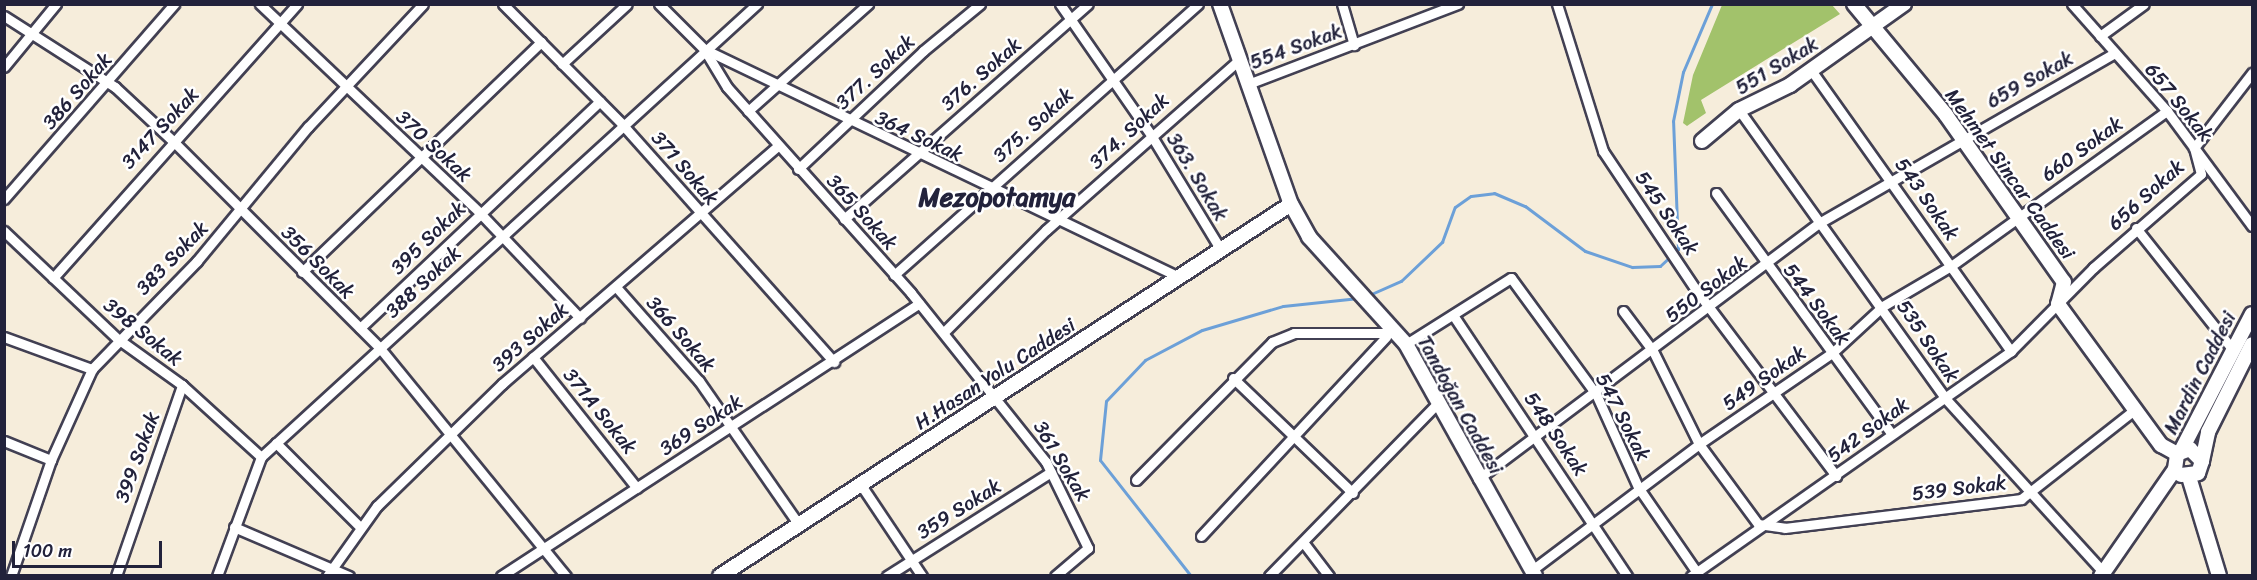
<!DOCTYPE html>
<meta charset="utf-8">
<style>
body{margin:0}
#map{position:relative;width:2257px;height:580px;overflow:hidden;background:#f6eddb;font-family:Sriracha,sans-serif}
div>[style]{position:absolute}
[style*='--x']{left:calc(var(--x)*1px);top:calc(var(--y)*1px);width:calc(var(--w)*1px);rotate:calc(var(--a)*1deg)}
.green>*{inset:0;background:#a2c26b}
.stream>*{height:3px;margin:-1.5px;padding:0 1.5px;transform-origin:1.5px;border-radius:1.5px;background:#6ca0d8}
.roads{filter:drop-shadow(2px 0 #424053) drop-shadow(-2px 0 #424053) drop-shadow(0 2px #424053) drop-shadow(0 -2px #424053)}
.street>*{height:9px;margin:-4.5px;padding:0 4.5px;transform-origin:4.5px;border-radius:4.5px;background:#fff}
.secondary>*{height:14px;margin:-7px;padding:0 7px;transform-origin:7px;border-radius:7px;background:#fff}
span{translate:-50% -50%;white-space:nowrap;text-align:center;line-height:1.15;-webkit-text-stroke:5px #fff;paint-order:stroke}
.street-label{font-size:20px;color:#22223b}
.district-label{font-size:26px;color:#22223b;font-weight:700}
.frame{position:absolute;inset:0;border:6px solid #22223b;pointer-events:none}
.scale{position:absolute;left:12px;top:541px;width:150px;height:27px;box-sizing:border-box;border:3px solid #22223b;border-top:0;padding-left:8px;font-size:18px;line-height:21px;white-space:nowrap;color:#22223b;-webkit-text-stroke:4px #fff;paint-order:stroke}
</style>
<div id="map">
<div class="green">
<i style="clip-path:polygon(1722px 5px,1832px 5px,1840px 14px,1701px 100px,1706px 113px,1687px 126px,1683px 123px,1693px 75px)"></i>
</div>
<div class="stream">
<i style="--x:1369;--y:295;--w:35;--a:-24"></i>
<i style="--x:1401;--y:281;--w:57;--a:-43.6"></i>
<i style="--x:1442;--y:242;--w:37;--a:-70"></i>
<i style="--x:1455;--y:207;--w:19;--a:-35"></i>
<i style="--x:1471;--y:196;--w:23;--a:-7"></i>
<i style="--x:1494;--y:193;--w:34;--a:23"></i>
<i style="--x:1525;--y:206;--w:75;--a:36.9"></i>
<i style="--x:1585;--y:251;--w:50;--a:18.8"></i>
<i style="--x:1632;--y:267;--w:28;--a:-2"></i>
<i style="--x:1660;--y:266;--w:25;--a:-43"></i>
<i style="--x:1678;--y:249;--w:128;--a:-92.2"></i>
<i style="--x:1673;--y:121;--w:50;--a:-78.5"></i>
<i style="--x:1683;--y:72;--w:74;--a:-66.9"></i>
<i style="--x:1191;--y:576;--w:147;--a:-128.1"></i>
<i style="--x:1100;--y:460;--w:59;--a:-84.2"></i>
<i style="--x:1106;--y:401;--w:57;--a:-46.4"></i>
<i style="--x:1145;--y:360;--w:64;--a:-27.8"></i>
<i style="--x:1202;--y:330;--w:84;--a:-16.5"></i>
<i style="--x:1283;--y:306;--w:76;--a:-6"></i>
</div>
<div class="roads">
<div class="street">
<i style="--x:260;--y:4;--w:303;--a:43.5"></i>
<i style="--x:480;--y:213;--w:145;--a:46.4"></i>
<i style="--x:503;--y:4;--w:169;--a:45.2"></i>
<i style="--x:622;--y:124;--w:319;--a:48.3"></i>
<i style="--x:659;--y:4;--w:64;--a:45"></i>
<i style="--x:704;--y:49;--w:527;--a:25.64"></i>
<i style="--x:1060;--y:4;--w:160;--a:55.2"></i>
<i style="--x:1151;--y:135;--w:135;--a:58.7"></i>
<i style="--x:1342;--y:4;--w:43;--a:73.7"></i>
<i style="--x:1557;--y:4;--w:154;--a:72.6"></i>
<i style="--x:1603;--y:151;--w:167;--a:56.2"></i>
<i style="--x:1696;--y:290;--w:233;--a:53"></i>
<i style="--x:2072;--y:4;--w:143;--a:48.4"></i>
<i style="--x:2167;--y:111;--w:143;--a:53.5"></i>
<i style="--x:4;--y:16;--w:132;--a:32.6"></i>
<i style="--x:115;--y:87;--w:79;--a:43"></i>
<i style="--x:173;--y:141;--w:291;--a:45"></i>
<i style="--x:379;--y:347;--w:296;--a:50.8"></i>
<i style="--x:2100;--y:36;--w:54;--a:-36"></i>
<i style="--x:704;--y:49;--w:44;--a:58.8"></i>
<i style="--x:727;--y:87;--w:276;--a:48.2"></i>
<i style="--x:911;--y:293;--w:216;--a:51.4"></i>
<i style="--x:1046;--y:462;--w:96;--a:64"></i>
<i style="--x:1088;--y:548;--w:43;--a:139.7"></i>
<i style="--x:562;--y:64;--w:88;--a:-42.7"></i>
<i style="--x:4;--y:67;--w:82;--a:-50.5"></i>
<i style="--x:1811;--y:70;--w:345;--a:54.6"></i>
<i style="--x:1248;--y:84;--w:225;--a:-20.9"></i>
<i style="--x:1739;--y:110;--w:354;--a:54.4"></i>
<i style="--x:1945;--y:398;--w:239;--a:47.7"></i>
<i style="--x:748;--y:111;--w:161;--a:-41.7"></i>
<i style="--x:798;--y:169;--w:172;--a:-43.3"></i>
<i style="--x:923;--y:51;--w:74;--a:-39.5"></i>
<i style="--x:1716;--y:193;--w:298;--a:53.9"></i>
<i style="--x:4;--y:199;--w:259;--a:-48.9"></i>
<i style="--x:844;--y:219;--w:325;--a:-41.4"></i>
<i style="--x:2136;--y:228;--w:156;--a:51.5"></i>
<i style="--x:4;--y:231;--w:157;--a:43.5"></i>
<i style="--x:118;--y:339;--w:79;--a:35.7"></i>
<i style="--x:182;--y:385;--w:107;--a:42.3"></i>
<i style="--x:302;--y:272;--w:332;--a:-43.9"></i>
<i style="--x:894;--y:275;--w:407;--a:-41.7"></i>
<i style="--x:53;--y:278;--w:367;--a:-48.3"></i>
<i style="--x:616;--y:287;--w:125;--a:48.6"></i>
<i style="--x:699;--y:381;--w:175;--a:55.2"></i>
<i style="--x:1623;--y:311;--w:50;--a:53.1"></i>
<i style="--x:1653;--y:351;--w:104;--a:63.7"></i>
<i style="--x:1699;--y:444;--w:99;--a:53.6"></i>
<i style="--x:1758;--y:524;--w:27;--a:8"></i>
<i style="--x:1785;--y:528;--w:238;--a:-7"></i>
<i style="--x:2021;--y:499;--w:144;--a:-38.2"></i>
<i style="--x:1453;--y:315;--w:314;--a:56.3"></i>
<i style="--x:360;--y:328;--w:330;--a:-43.4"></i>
<i style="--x:944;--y:332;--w:144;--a:-45"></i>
<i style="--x:1046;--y:230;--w:257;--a:-41.4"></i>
<i style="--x:4;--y:337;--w:94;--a:20"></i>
<i style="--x:1406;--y:344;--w:124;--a:-32.2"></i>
<i style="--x:1511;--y:278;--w:144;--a:53.8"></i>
<i style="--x:1596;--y:394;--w:102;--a:65.7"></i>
<i style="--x:1638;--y:487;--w:102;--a:55.4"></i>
<i style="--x:533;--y:357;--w:167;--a:51.6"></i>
<i style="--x:1233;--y:378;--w:166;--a:43.8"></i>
<i style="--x:4;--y:441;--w:51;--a:22"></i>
<i style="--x:276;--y:443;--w:119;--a:45"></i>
<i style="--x:1478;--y:479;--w:426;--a:-36.9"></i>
<i style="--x:1819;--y:223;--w:341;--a:-29.9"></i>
<i style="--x:1136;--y:480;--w:194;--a:-45.4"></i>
<i style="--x:1272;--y:342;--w:24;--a:-22"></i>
<i style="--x:1294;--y:333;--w:102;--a:0"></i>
<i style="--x:861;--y:485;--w:110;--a:56.2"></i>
<i style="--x:234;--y:527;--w:125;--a:23.1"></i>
<i style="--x:1201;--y:536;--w:272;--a:-47.1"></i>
<i style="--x:1303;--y:542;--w:43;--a:52.6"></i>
<i style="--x:1532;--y:570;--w:209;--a:-37"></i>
<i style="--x:1699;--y:444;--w:161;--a:-34.4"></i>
<i style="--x:1832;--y:353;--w:69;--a:-42.7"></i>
<i style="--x:1883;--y:306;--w:79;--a:-30.5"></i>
<i style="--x:1951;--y:266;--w:266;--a:-35.7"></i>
<i style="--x:11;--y:576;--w:123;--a:-71"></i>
<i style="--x:51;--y:460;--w:100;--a:-65.7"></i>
<i style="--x:92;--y:369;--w:151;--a:-45.8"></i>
<i style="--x:197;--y:261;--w:174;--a:-50.4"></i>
<i style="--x:308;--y:127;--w:168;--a:-46.9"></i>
<i style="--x:116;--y:576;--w:202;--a:-70.9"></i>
<i style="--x:217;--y:576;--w:127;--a:-69.7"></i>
<i style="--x:261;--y:457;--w:672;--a:-42.41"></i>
<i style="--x:327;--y:576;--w:86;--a:-54.5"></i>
<i style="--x:377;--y:506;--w:175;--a:-44.3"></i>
<i style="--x:502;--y:384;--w:364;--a:-40.8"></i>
<i style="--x:501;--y:576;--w:499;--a:-33.1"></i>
<i style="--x:887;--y:576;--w:194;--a:-32.4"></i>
<i style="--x:1269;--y:576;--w:239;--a:-45.7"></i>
<i style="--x:1691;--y:576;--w:391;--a:-35.1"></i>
<i style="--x:2011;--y:351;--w:117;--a:-45.3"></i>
<i style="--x:2093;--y:268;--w:143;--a:-41"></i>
<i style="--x:2201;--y:174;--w:27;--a:-105"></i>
<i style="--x:2194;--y:148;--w:95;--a:-52.3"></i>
</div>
<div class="secondary">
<i style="--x:1220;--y:4;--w:212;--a:70.5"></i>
<i style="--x:1291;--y:204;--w:38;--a:61"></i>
<i style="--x:1309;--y:237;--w:144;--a:47.8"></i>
<i style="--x:1406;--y:344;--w:265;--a:60.9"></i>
<i style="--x:1854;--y:4;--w:144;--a:50.3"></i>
<i style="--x:1946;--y:115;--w:204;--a:54.8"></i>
<i style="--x:2064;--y:282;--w:23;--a:105"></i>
<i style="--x:2058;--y:304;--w:175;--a:53.9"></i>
<i style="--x:2161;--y:445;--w:18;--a:29"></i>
<i style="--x:1702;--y:141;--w:48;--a:-40"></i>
<i style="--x:1739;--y:110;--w:57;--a:-26.1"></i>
<i style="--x:1790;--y:85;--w:140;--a:-35.4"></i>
<i style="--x:2181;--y:451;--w:154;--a:-62.6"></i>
<i style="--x:2177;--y:454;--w:14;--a:-21"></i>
<i style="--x:2190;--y:449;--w:17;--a:45"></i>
<i style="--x:2202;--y:461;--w:13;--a:108"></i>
<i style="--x:2198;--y:473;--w:17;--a:173"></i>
<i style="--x:2202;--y:461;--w:30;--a:-78"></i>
<i style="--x:2208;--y:432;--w:98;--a:-63.4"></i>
<i style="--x:2189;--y:477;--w:103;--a:73.1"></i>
<i style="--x:720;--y:576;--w:681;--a:-33.08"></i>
<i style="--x:2101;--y:576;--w:130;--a:-55.3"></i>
<i style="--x:2175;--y:469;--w:15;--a:-82"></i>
</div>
</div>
<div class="street-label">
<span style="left:1296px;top:47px;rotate:-20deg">554 Sokak</span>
<span style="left:1777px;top:66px;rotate:-31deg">551 Sokak</span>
<span style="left:875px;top:72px;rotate:-43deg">377. Sokak</span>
<span style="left:981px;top:74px;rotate:-41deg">376. Sokak</span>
<span style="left:2030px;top:80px;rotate:-29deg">659 Sokak</span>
<span style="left:77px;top:91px;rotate:-49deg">386 Sokak</span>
<span style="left:2179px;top:102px;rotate:51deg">657 Sokak</span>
<span style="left:1033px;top:125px;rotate:-42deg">375. Sokak</span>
<span style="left:160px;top:128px;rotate:-47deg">3147 Sokak</span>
<span style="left:1129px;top:131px;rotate:-43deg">374. Sokak</span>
<span style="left:919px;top:136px;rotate:25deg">364 Sokak</span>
<span style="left:434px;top:146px;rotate:43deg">370 Sokak</span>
<span style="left:2082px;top:149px;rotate:-36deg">660 Sokak</span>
<span style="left:685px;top:168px;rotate:49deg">371 Sokak</span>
<span style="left:2010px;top:174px;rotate:54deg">Mehmet Sincar Caddesi</span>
<span style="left:1197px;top:177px;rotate:59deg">363. Sokak</span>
<span style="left:2146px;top:195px;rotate:-42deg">656 Sokak</span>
<span style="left:1927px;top:199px;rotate:55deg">543 Sokak</span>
<span style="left:862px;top:212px;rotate:48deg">365 Sokak</span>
<span style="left:1667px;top:213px;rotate:56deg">545 Sokak</span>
<span style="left:428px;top:238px;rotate:-44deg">395 Sokak</span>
<span style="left:172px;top:258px;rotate:-46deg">383 Sokak</span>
<span style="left:318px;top:262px;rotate:45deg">356 Sokak</span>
<span style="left:423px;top:282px;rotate:-43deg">388 Sokak</span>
<span style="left:1706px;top:289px;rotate:-37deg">550 Sokak</span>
<span style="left:1817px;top:304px;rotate:53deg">544 Sokak</span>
<span style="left:143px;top:332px;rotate:39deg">398 Sokak</span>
<span style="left:681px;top:334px;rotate:49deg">366 Sokak</span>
<span style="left:530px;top:337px;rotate:-41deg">393 Sokak</span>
<span style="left:1928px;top:341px;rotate:56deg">535 Sokak</span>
<span style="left:2200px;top:373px;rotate:-63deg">Mardin Caddesi</span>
<span style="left:995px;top:374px;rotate:-33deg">H.Hasan Yolu Caddesi</span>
<span style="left:1764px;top:378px;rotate:-35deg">549 Sokak</span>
<span style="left:1460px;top:405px;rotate:61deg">Tandoğan Caddesi</span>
<span style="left:600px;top:411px;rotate:51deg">371A Sokak</span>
<span style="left:1623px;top:417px;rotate:63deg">547 Sokak</span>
<span style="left:701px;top:425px;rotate:-33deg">369 Sokak</span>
<span style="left:1868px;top:430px;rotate:-36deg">542 Sokak</span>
<span style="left:1556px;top:434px;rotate:56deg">548 Sokak</span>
<span style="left:137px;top:457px;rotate:-70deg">399 Sokak</span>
<span style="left:1062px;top:461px;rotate:59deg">361 Sokak</span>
<span style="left:1959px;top:488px;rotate:-7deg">539 Sokak</span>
<span style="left:959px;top:509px;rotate:-32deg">359 Sokak</span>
</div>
<div class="district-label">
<span style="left:997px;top:198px">Mezopotamya</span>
</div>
<div class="frame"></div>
<div class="scale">100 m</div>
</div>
